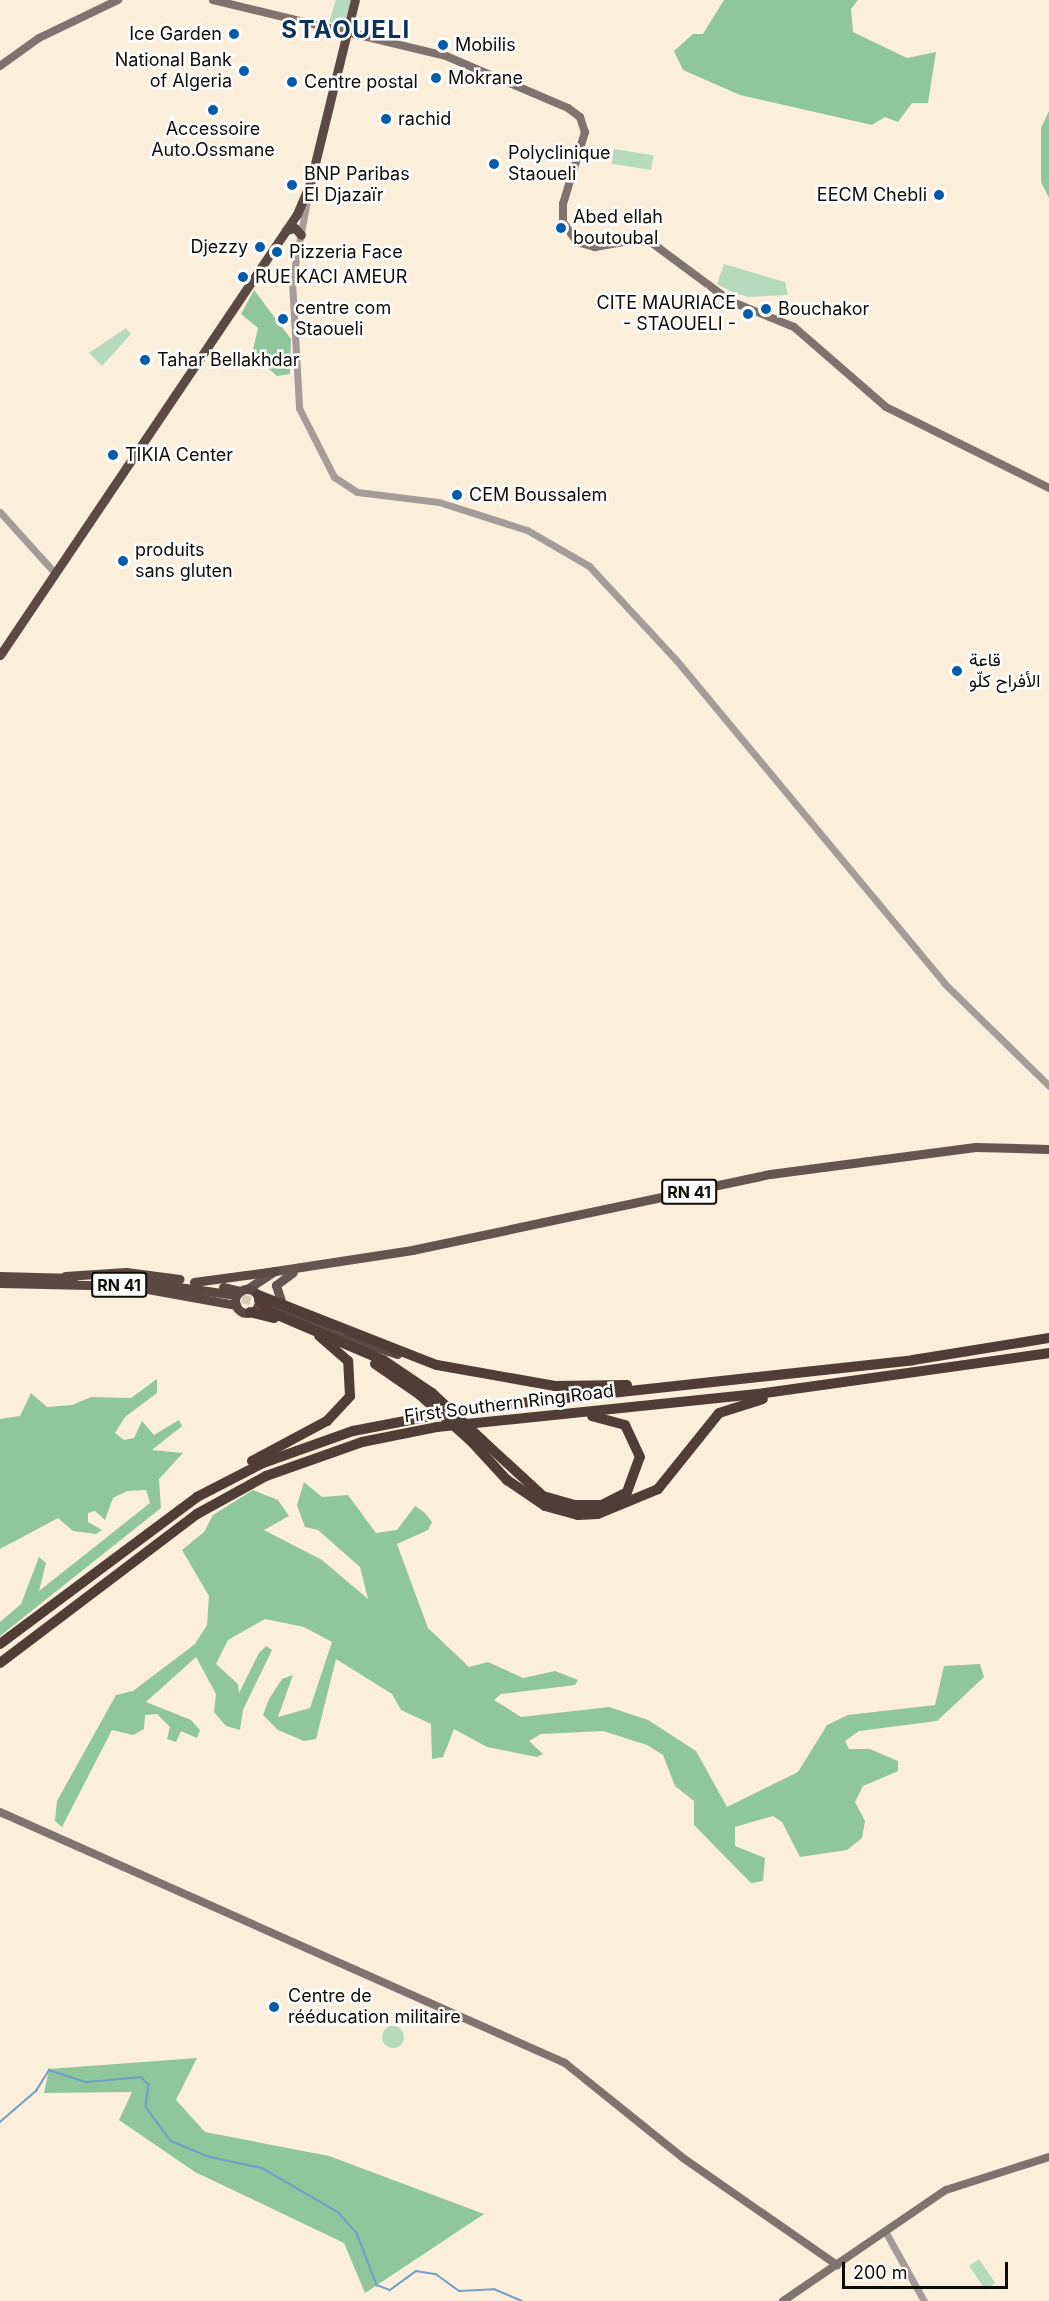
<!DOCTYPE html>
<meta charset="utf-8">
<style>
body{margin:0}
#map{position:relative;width:1049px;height:2301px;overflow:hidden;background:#fbefdb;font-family:Inter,Vazirmatn,sans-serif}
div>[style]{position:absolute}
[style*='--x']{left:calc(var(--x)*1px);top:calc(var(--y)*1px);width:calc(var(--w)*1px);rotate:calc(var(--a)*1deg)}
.green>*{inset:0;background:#b5dabc;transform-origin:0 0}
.round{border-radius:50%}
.forest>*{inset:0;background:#90c69b}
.stream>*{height:1.5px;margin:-0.75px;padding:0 0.75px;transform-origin:0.75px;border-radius:0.75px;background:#719fcb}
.trunk-tunnel>*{height:9px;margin-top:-4.5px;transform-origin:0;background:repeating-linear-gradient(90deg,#d8cdbb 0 9px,transparent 0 13.5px)}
.tertiary>*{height:7px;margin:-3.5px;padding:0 3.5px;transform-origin:3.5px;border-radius:3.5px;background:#a59b97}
.secondary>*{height:8px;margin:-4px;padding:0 4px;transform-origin:4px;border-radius:4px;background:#80726c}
.primary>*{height:9px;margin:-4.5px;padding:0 4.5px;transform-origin:4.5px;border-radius:4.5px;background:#66554e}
.trunk>*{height:9px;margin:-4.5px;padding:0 4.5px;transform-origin:4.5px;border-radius:4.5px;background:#5b4942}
.trunk>.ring{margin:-4.5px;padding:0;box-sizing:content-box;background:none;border:9px solid #5b4942;border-radius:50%}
.motorway>*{height:10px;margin:-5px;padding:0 5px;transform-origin:5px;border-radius:5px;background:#503d35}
.motorway-bridge>*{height:10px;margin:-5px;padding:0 5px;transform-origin:5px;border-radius:5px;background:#503d35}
.dots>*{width:16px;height:16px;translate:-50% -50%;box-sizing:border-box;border:3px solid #fff;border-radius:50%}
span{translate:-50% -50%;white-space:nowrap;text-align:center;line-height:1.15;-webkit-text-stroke:5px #fff;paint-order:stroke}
.shield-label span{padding:2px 4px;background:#fff;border:2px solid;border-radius:4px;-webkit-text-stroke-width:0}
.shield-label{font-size:16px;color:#0f0b05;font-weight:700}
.poi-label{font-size:18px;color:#0f0b05}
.right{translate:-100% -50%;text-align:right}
.left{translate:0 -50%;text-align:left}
.street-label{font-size:18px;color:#0f0b05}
.district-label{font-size:24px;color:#0d3258;font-weight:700;letter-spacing:1.5px}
.scale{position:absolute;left:842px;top:2262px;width:166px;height:27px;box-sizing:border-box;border:3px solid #0f0b05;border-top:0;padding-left:8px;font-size:18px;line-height:21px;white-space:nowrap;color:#0f0b05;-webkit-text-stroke:4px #fff;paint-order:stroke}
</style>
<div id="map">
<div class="green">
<i style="clip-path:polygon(336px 0,351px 0,344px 27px,329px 22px)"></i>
<i style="left:614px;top:149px;width:40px;height:15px;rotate:9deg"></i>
<i style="clip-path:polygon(724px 264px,785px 282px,788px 295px,748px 297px,732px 292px,717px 284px)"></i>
<i style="clip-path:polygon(126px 328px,131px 334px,102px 366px,89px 353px)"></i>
<i class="round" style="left:382px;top:2026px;width:22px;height:22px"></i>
<i style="left:979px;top:2259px;width:29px;height:12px;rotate:56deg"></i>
</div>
<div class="forest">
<i style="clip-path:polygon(724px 0,858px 0,851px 9px,853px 32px,907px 58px,936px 52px,928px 103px,912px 103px,898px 122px,885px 117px,872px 125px,740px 95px,683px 70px,674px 51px,693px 34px,703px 34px)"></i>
<i style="clip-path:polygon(1049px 111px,1049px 198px,1041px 182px,1041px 128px)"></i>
<i style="clip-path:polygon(254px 290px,291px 339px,290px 374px,277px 376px,252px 354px,258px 328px,241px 314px)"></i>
<i style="clip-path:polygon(157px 1379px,157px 1393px,125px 1417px,115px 1433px,124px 1440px,134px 1438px,142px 1421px,154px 1435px,179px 1420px,182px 1426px,152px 1450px,183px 1453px,159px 1479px,161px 1508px,0 1636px,0 1622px,21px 1604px,39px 1557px,46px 1563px,39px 1591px,150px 1503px,146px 1490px,127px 1491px,113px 1498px,105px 1520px,95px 1511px,88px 1513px,88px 1522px,102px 1530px,96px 1534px,73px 1531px,58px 1518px,0 1549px,0 1419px,20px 1416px,31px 1393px,47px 1407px,72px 1405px,91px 1397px,131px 1398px)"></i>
<i style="clip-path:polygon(304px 1482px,322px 1497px,348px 1495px,376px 1533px,397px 1530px,415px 1506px,424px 1512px,432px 1522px,428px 1530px,397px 1544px,428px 1628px,469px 1667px,488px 1662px,523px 1678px,555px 1671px,578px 1680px,575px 1685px,501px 1694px,494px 1700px,521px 1717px,609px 1707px,648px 1720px,696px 1751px,727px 1807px,798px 1772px,827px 1725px,848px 1715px,935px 1705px,944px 1666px,980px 1664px,984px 1677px,937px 1721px,859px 1731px,845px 1741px,849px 1749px,870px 1749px,898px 1761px,898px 1771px,863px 1786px,855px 1802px,865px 1821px,862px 1838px,847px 1850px,800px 1857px,782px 1822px,773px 1816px,735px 1827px,735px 1846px,765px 1858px,763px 1881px,751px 1883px,694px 1825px,694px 1801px,675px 1786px,663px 1755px,647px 1745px,603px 1731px,541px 1734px,529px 1741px,543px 1754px,537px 1757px,487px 1747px,454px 1729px,443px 1757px,432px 1759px,431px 1724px,401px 1710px,392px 1694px,336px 1659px,316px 1739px,304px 1741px,278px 1730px,263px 1715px,269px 1699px,282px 1679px,293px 1675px,278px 1717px,310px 1708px,332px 1642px,304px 1627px,265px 1619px,228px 1640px,216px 1664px,238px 1684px,239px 1693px,259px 1653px,266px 1646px,272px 1650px,243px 1710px,240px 1730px,226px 1726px,214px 1712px,216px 1694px,196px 1657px,146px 1702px,191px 1720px,200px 1730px,197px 1738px,181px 1731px,176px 1742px,167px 1739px,170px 1727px,157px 1714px,145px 1715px,144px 1729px,133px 1735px,112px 1730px,62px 1827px,55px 1821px,57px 1801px,116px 1695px,133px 1691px,195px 1644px,207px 1625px,209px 1596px,182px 1550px,204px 1532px,213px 1515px,253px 1490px,278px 1500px,289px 1516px,264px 1530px,322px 1560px,368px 1599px,360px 1567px,318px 1530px,305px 1527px,297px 1505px)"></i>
<i style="clip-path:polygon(197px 2058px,176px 2100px,205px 2132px,329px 2156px,484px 2214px,365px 2293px,344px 2243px,195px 2172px,119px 2120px,132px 2092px,44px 2093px,49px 2069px)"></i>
</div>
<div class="stream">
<i style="--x:0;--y:2122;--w:48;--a:-40.7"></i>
<i style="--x:36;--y:2091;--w:25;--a:-58"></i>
<i style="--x:49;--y:2070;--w:40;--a:18"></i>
<i style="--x:87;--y:2082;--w:54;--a:-5.3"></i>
<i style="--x:141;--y:2077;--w:11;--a:45"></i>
<i style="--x:149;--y:2085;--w:22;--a:98"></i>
<i style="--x:146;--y:2107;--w:42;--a:53.7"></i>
<i style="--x:171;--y:2141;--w:42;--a:22.3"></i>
<i style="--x:210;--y:2157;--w:53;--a:11.9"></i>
<i style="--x:262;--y:2168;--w:88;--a:30.1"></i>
<i style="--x:338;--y:2212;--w:28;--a:48"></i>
<i style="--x:357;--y:2233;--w:56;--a:69"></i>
<i style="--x:377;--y:2285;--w:14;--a:21"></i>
<i style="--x:390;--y:2290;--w:32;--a:-36"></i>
<i style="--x:416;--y:2271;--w:20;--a:9"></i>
<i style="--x:436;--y:2274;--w:29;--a:36"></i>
<i style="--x:459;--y:2291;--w:35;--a:-3"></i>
<i style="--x:494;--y:2289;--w:30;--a:23"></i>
</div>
<div class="trunk-tunnel">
<i style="--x:229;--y:1294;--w:38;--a:17"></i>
</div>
<div class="tertiary">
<i style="--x:308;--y:195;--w:87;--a:100.5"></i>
<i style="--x:292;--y:281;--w:127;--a:86.8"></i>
<i style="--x:299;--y:408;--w:77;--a:63.1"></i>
<i style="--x:334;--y:477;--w:27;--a:33"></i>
<i style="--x:357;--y:492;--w:83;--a:7"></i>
<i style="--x:439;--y:502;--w:92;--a:17.7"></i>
<i style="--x:527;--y:530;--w:72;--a:30.1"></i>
<i style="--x:589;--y:566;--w:129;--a:47.2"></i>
<i style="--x:677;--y:661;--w:418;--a:50.3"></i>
<i style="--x:944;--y:983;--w:147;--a:44.4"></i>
<i style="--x:0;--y:512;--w:82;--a:48"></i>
<i style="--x:885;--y:2231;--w:80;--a:60.9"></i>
</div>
<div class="secondary">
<i style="--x:213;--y:0;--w:240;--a:13.5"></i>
<i style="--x:446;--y:56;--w:133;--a:23.1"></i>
<i style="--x:568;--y:108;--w:15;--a:37"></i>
<i style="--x:580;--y:117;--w:16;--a:72"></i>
<i style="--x:585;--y:132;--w:75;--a:107"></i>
<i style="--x:563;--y:204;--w:18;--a:90"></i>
<i style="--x:563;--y:222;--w:24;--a:55"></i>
<i style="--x:577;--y:242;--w:19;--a:16"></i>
<i style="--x:595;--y:247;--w:40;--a:-10"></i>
<i style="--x:634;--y:240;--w:18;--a:9"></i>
<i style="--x:652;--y:243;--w:97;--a:36.6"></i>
<i style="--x:730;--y:301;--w:69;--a:22.1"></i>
<i style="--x:794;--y:327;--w:122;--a:41"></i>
<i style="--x:886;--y:407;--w:182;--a:26.4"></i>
<i style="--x:0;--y:66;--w:48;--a:-35.7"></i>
<i style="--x:39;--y:38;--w:88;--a:-25.7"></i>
<i style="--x:0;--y:1812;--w:618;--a:23.95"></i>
<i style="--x:565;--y:2063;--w:151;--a:38.8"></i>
<i style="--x:683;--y:2158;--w:188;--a:34.8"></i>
<i style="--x:783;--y:2301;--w:197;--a:-34.3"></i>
<i style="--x:946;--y:2190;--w:108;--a:-17.8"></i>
</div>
<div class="primary">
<i style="--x:247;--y:1289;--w:33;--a:-33"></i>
<i style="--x:275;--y:1271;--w:139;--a:-8.7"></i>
<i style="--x:412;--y:1250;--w:366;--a:-12"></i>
<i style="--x:770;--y:1174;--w:207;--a:-7.5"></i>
<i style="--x:975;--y:1147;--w:74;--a:1.5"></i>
<i style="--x:282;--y:1304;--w:20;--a:-108"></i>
<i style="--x:276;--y:1285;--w:21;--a:-37"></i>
</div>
<div class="trunk">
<i style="--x:286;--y:230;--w:9;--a:-13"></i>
<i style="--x:295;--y:228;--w:9;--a:49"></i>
<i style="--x:0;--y:655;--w:532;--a:-56.04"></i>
<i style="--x:297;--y:214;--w:33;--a:-67"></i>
<i style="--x:310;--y:184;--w:189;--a:-76.3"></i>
<i style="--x:0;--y:1276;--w:73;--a:1.6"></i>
<i style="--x:65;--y:1276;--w:61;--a:-3.8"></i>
<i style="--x:126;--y:1272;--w:54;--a:7.4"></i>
<i style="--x:113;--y:1278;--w:117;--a:7.9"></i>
<i style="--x:194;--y:1282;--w:82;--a:-7.7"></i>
<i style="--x:0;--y:1283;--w:131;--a:1.3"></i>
<i style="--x:131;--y:1286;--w:107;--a:10.3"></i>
<i style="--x:223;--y:1287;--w:18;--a:13"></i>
<i class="ring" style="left:235px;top:1289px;width:15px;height:15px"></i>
<i style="--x:270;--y:1306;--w:86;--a:23.9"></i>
<i style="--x:345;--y:1337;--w:55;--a:18.1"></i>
</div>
<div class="motorway">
<i style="--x:258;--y:1295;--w:192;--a:21.4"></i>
<i style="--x:437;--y:1365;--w:120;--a:10.1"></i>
<i style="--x:555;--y:1386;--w:72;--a:-0.8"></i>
<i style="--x:259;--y:1300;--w:14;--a:51"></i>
<i style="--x:268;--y:1311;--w:125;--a:23.1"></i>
<i style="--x:383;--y:1360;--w:59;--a:34"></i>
<i style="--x:250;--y:1312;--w:25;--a:14"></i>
<i style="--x:375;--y:1364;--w:55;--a:34.6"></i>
<i style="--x:482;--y:1440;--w:83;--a:42.6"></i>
<i style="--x:543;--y:1496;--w:32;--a:16"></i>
<i style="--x:574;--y:1505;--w:28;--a:0"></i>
<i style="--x:602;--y:1505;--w:28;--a:-27"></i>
<i style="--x:627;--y:1492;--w:37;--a:-70"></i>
<i style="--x:640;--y:1457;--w:35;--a:-115"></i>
<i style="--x:625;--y:1425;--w:34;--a:-165"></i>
<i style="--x:472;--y:1442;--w:52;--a:47.4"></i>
<i style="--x:507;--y:1480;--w:46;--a:34.4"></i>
<i style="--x:545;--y:1506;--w:34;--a:15"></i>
<i style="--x:578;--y:1515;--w:20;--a:-3"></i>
<i style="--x:598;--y:1514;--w:65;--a:-22.6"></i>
<i style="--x:658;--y:1489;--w:97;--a:-51.2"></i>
<i style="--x:719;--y:1413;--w:46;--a:-17.7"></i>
<i style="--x:252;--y:1461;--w:85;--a:-28.1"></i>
<i style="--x:327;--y:1421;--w:34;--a:-47"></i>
<i style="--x:350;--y:1396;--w:35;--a:-93"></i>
<i style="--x:348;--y:1361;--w:38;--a:-139"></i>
<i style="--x:0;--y:1644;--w:246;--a:-36.7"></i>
<i style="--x:197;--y:1497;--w:74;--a:-27.3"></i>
<i style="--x:263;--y:1463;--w:96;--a:-19.6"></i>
<i style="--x:353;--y:1431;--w:122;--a:-10.9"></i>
<i style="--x:473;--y:1408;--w:443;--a:-6.2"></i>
<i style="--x:913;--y:1360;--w:138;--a:-9.2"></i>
<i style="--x:0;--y:1663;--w:247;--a:-37.1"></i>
<i style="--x:197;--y:1514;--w:79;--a:-28.8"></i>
<i style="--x:266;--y:1476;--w:102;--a:-19.5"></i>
<i style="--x:362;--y:1442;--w:76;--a:-11.3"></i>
<i style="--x:437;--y:1427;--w:330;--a:-5.9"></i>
<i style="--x:765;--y:1393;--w:287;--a:-8"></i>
</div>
<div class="motorway-bridge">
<i style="--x:432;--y:1393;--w:69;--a:43.2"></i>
<i style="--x:420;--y:1395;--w:70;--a:42.1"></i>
</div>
<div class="dots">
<i style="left:234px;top:34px;background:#025caa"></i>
<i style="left:443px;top:45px;background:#025caa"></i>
<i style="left:244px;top:71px;background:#025caa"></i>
<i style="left:436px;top:78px;background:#025caa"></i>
<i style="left:292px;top:82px;background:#025caa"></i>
<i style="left:213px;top:110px;background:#025caa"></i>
<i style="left:386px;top:119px;background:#025caa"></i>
<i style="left:494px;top:164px;background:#025caa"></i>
<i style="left:292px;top:185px;background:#025caa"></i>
<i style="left:939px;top:195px;background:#025caa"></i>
<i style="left:561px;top:228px;background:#025caa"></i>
<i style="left:260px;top:247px;background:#025caa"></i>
<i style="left:277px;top:252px;background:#025caa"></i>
<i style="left:243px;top:277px;background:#025caa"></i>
<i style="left:766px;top:309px;background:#025caa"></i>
<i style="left:748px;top:314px;background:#025caa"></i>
<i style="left:283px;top:319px;background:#025caa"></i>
<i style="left:145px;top:360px;background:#025caa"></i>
<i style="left:113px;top:455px;background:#025caa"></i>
<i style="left:457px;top:495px;background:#025caa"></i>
<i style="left:123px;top:561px;background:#025caa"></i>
<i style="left:957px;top:671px;background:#025caa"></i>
<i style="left:274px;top:2007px;background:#025caa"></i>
</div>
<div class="shield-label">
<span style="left:689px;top:1192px">RN 41</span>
<span style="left:119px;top:1285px">RN 41</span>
</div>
<div class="poi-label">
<span class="right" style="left:222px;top:34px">Ice Garden</span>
<span class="left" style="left:455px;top:45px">Mobilis</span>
<span class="right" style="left:232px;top:71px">National Bank<br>of Algeria</span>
<span class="left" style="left:448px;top:78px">Mokrane</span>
<span class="left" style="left:304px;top:82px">Centre postal</span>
<span class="left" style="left:398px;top:119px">rachid</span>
<span style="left:213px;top:140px">Accessoire<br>Auto.Ossmane</span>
<span class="left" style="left:508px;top:164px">Polyclinique<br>Staoueli</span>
<span class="left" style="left:304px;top:185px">BNP Paribas<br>El Djazaïr</span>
<span class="right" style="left:927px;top:195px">EECM Chebli</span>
<span class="left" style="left:573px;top:228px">Abed ellah<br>boutoubal</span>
<span class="right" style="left:248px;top:247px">Djezzy</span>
<span class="left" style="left:289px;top:252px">Pizzeria Face</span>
<span class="left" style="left:255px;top:277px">RUE KACI AMEUR</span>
<span class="right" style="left:736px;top:314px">CITE MAURIACE<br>- STAOUELI -</span>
<span class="left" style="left:295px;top:319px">centre com<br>Staoueli</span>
<span class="left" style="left:778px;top:309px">Bouchakor</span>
<span class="left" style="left:157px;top:360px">Tahar Bellakhdar</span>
<span class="left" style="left:125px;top:455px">TIKIA Center</span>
<span class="left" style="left:469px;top:495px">CEM Boussalem</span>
<span class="left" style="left:135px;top:561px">produits<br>sans gluten</span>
<span class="left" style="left:969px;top:671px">قاعة<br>الأفراح كلّو</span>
<span class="left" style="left:288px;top:2007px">Centre de<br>rééducation militaire</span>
</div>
<div class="street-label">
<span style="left:509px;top:1404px;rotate:-7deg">First Southern Ring Road</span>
</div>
<div class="district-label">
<span style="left:346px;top:30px">STAOUELI</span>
</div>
<div class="scale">200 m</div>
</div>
